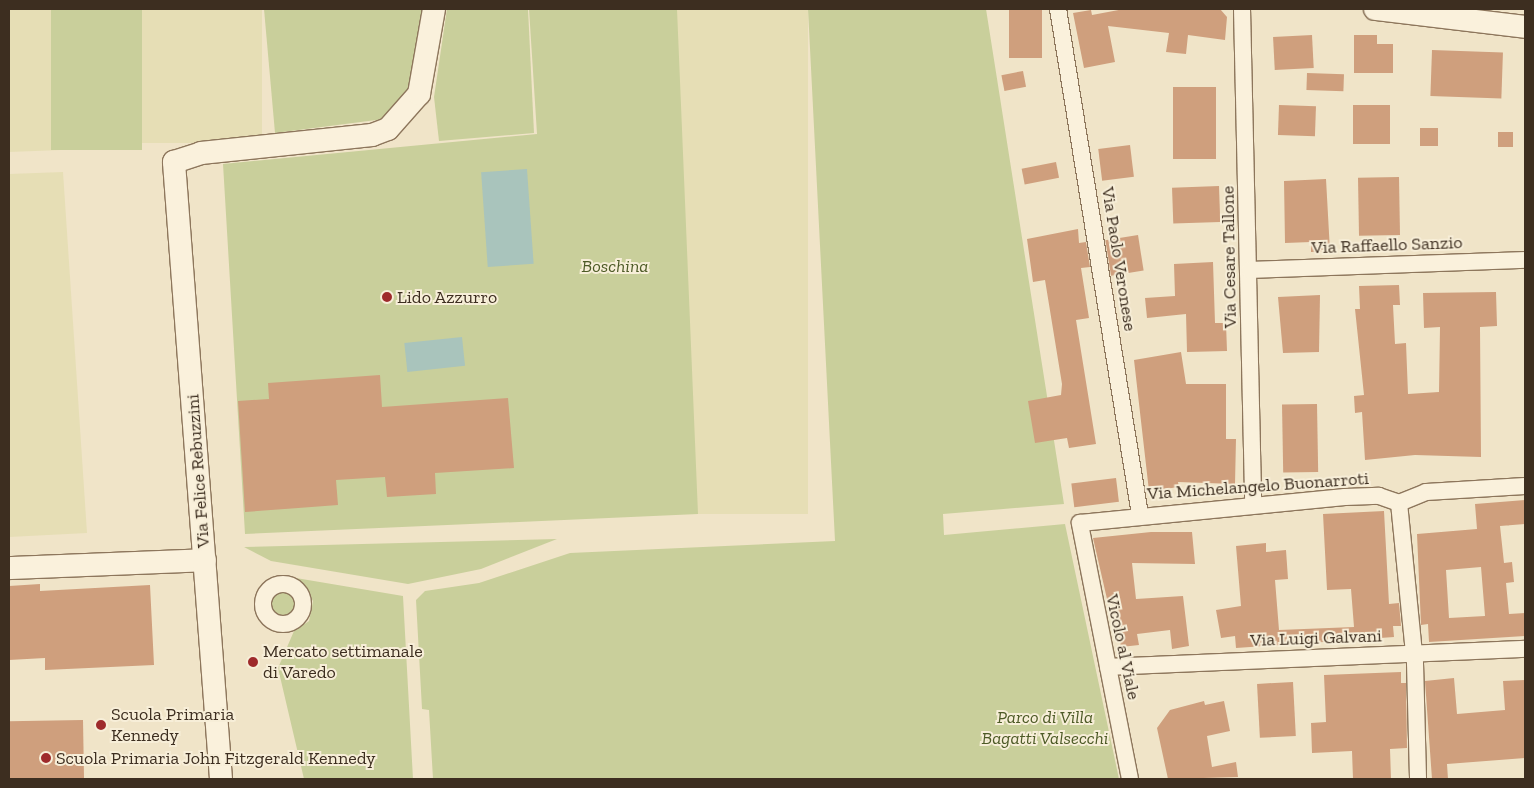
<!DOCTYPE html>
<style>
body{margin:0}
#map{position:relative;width:1534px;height:788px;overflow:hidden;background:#f0e4c8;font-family:"Zilla Slab",serif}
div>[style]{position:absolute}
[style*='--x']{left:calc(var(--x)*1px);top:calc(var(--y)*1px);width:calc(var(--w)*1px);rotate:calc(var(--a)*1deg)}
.farmland>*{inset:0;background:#e6deb5;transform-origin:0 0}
.green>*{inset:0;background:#c9cf9b;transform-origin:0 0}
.round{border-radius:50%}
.water>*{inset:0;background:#a9c4bc;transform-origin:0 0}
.building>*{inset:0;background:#cf9f7d;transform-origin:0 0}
.roads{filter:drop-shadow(1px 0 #8d765c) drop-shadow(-1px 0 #8d765c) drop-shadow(0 1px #8d765c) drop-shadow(0 -1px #8d765c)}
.street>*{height:16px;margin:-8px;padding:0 8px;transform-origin:8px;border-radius:8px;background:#faf1dc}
.street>.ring{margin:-8px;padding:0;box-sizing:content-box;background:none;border:16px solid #faf1dc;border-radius:50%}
.secondary>*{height:22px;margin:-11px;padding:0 11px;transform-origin:11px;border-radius:11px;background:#faf1dc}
.dots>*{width:14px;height:14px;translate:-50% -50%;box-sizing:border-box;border:2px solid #f7eed8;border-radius:50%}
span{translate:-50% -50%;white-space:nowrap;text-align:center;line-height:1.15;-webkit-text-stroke:4px #f7eed8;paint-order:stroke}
.street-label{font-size:18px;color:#3d2e20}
.park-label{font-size:18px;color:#4d5a26;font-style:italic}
.poi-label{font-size:18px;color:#3d2e20}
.left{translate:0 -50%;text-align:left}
.frame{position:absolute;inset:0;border:10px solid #3d2e20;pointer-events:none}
</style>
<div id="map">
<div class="farmland">
<i style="clip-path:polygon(9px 9px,51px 9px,61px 150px,9px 152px)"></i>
<i style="left:142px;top:9px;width:120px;height:134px"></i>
<i style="left:677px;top:9px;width:131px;height:505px"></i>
<i style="clip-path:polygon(63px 172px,87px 533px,9px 537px,9px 174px)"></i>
</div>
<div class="green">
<i style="left:51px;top:9px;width:91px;height:141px"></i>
<i style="clip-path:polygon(264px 9px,424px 9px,412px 90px,384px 119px,275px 133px)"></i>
<i style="clip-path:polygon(447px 9px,528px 9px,534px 133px,439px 141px,434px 97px)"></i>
<i style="clip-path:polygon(529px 9px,677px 9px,698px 514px,245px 534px,223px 164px,537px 134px)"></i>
<i style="clip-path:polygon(808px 9px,986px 9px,1064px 504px,943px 514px,944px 535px,1065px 524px,1119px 779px,433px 779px,429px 710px,422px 709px,416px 600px,425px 591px,479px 583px,570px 553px,835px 541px)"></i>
<i style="clip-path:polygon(557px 539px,481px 569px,408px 584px,271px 561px,244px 547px)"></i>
<i style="clip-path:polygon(290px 577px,403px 596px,413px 779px,304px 779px,278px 668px,294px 631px,309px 621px,313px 601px,303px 585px)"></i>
<i class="round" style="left:270px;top:592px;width:26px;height:26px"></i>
</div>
<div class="water">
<i style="left:527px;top:169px;width:95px;height:46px;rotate:86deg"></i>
<i style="left:462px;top:337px;width:29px;height:58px;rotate:84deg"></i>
</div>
<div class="building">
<i style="left:1009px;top:9px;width:33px;height:49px"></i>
<i style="clip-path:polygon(1124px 9px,1220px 9px,1227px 17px,1225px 40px,1188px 35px,1186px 54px,1166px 52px,1169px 33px,1108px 26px,1115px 62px,1084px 68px,1073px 13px,1091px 10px,1092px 15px)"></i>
<i style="left:1312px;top:35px;width:33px;height:39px;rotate:87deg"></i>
<i style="clip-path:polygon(1354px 35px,1377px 35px,1377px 44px,1393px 44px,1393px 73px,1354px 73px)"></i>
<i style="left:1432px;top:50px;width:71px;height:46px;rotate:2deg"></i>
<i style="left:1023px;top:71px;width:16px;height:22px;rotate:79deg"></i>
<i style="left:1307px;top:73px;width:37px;height:17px;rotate:2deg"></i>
<i style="left:1173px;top:87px;width:43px;height:72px"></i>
<i style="left:1279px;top:105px;width:37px;height:30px;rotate:2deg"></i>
<i style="left:1353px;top:105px;width:37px;height:39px"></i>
<i style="left:1420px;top:128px;width:18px;height:18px"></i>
<i style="left:1498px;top:132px;width:15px;height:15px"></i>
<i style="left:1130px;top:145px;width:32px;height:32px;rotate:83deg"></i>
<i style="left:1056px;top:162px;width:16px;height:35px;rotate:79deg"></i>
<i style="left:1399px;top:177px;width:58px;height:41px;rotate:89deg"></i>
<i style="clip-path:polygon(1326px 179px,1330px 251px,1311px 252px,1311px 242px,1285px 243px,1284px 181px)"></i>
<i style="left:1219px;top:186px;width:36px;height:47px;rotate:88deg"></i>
<i style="clip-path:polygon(1078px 229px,1079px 243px,1086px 242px,1090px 267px,1081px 268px,1089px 318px,1076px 320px,1096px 444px,1069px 448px,1067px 438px,1035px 443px,1028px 401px,1061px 395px,1062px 384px,1045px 280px,1033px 282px,1027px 239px)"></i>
<i style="left:1138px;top:235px;width:36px;height:33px;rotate:81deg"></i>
<i style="clip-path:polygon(1213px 262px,1215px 323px,1226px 323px,1227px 351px,1187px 352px,1186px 314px,1147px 318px,1145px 298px,1175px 296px,1174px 264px)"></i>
<i style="clip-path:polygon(1399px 285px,1400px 305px,1393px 305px,1395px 344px,1406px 343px,1408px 394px,1439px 392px,1440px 327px,1424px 328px,1423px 293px,1496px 292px,1497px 326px,1480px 327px,1481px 457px,1415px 455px,1365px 460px,1362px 412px,1355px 413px,1354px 396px,1364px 395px,1355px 309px,1360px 309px,1359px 286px)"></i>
<i style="clip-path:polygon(1320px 295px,1319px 352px,1283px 353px,1278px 297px)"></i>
<i style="clip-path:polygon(1181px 352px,1186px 384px,1226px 384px,1226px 439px,1236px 439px,1235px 484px,1178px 482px,1179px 487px,1149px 491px,1134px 360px)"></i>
<i style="clip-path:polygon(380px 375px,382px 407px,508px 398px,514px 468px,435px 473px,436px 494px,387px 497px,385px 477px,336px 480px,338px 505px,245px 512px,238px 401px,269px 399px,268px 383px)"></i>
<i style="left:1317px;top:404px;width:68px;height:35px;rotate:89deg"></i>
<i style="left:1116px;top:478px;width:24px;height:45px;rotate:83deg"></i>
<i style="clip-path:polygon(evenodd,1525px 500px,1525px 524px,1500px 526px,1504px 563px,1512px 562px,1514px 582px,1506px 583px,1509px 614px,1525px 613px,1525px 636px,1429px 642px,1428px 624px,1421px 625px,1417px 534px,1477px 529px,1475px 504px,1525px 500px,1481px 567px,1485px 616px,1449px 618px,1446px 570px,1481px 567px)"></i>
<i style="clip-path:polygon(1384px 511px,1389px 604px,1399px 603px,1401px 626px,1393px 626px,1394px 637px,1236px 648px,1235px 636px,1221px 638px,1216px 610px,1241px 606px,1236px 546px,1266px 543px,1266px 552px,1286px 550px,1288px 579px,1275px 580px,1279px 630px,1354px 627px,1351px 589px,1327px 590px,1323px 514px)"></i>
<i style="clip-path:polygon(1151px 532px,1192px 532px,1195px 564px,1132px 563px,1136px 599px,1183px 596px,1189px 646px,1172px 649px,1170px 630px,1137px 634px,1139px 645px,1121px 647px,1114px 598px,1107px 599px,1093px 538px)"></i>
<i style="clip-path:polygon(40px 584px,40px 591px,150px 585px,154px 665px,45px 670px,45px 658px,9px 660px,9px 586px)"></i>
<i style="clip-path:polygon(1401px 672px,1401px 683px,1406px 683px,1407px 748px,1390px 749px,1391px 779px,1353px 779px,1352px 751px,1312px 753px,1311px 723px,1326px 722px,1324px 675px)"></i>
<i style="clip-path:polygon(1454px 678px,1457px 714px,1505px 710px,1503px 681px,1525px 680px,1525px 758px,1447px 764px,1448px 779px,1432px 779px,1425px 681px)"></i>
<i style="left:1293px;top:682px;width:54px;height:36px;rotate:87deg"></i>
<i style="clip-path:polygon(1204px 701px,1205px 705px,1224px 701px,1230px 731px,1207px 736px,1212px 767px,1236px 762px,1238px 777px,1168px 779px,1157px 728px,1170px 710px)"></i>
<i style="left:83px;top:720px;width:59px;height:74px;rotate:89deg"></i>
</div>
<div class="roads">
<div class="street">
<i style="--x:1058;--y:9;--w:513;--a:80.79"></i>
<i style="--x:1242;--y:9;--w:496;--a:88.7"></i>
<i style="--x:1250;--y:270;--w:275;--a:-2.1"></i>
<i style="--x:1399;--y:503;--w:161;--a:84.3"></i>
<i style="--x:1415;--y:663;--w:116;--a:88.5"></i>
<i style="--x:1399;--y:503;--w:29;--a:-22"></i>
<i style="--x:1426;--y:492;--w:99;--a:-3.5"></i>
<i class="ring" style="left:263px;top:584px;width:24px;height:24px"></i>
<i style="--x:1108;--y:667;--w:417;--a:-2.5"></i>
<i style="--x:1130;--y:779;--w:261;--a:-101.1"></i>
<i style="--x:1080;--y:523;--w:266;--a:-5.6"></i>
<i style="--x:1345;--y:497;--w:34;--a:-2"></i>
<i style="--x:1379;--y:496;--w:21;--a:19"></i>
</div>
<div class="secondary">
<i style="--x:1375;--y:9;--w:151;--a:6.8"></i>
<i style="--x:9;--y:568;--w:196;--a:-2.3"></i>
<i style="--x:221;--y:779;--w:619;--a:-94.36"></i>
<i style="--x:174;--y:162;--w:28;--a:-18"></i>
<i style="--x:201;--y:153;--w:172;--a:-6"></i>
<i style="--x:372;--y:135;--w:17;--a:-21"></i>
<i style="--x:388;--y:129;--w:47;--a:-48.5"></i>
<i style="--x:419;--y:94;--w:86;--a:-80"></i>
</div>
</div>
<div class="dots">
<i style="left:387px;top:297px;background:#9e2a2b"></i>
<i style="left:253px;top:662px;background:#9e2a2b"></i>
<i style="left:101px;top:725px;background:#9e2a2b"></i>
<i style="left:46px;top:758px;background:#9e2a2b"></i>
</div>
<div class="street-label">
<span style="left:1387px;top:245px;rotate:-2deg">Via Raffaello Sanzio</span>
<span style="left:1229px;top:257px;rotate:-91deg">Via Cesare Tallone</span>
<span style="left:1119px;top:259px;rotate:81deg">Via Paolo Veronese</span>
<span style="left:198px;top:471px;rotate:-94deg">Via Felice Rebuzzini</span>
<span style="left:1258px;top:486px;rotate:-4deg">Via Michelangelo Buonarroti</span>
<span style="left:1316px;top:638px;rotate:-2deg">Via Luigi Galvani</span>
<span style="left:1123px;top:647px;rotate:78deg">Vicolo al Viale</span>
</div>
<div class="park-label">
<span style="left:615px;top:266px">Boschina</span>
<span style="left:1045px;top:728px">Parco di Villa<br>Bagatti Valsecchi</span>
</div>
<div class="poi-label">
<span class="left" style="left:397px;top:297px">Lido Azzurro</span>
<span class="left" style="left:263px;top:662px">Mercato settimanale<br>di Varedo</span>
<span class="left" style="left:111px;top:725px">Scuola Primaria<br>Kennedy</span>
<span class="left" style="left:56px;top:758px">Scuola Primaria John Fitzgerald Kennedy</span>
</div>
<div class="frame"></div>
</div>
